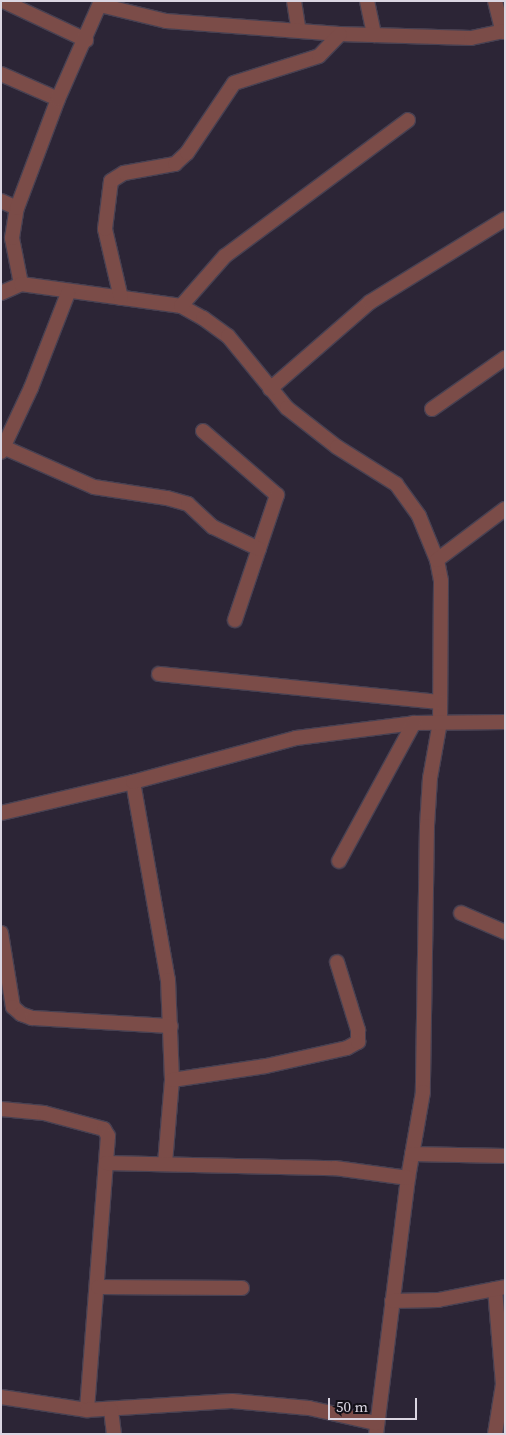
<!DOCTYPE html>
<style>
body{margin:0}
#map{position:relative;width:506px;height:1435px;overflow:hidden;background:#2c2536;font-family:"Source Serif 4",serif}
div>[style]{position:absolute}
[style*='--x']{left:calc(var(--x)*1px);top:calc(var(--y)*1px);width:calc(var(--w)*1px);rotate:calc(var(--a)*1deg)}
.roads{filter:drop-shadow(1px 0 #484152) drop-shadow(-1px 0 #484152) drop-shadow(0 1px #484152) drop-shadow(0 -1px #484152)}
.minor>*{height:14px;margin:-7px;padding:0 7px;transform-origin:7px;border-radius:7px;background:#7b4c48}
span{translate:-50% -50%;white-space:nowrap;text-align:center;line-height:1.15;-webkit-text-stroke:4.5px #131018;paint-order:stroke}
.frame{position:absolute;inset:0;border:2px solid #dbd6e2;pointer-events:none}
.scale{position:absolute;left:328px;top:1398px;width:89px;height:22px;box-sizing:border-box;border:2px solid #dbd6e2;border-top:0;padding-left:6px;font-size:15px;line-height:18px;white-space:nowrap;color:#dbd6e2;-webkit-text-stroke:4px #131018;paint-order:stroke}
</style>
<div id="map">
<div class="roads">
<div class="minor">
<i style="--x:3;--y:1;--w:92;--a:25.2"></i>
<i style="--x:294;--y:1;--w:30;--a:81"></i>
<i style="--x:367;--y:1;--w:35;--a:78"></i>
<i style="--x:495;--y:1;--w:32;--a:76"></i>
<i style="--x:100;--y:5;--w:68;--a:13.6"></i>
<i style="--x:166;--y:21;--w:174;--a:4.3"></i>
<i style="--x:340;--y:34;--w:131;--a:1.7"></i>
<i style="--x:471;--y:38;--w:35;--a:-12"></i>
<i style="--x:1;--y:74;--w:62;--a:23.7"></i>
<i style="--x:1;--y:201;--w:17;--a:24"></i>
<i style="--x:21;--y:284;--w:47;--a:-101.1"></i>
<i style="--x:12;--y:238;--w:30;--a:-81"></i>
<i style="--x:17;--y:208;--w:116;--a:-69.4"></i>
<i style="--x:58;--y:99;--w:107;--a:-66.3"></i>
<i style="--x:1;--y:293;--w:22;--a:-24"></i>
<i style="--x:21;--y:284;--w:162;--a:7.8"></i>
<i style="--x:181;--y:306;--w:25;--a:29"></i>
<i style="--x:203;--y:318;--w:31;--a:36"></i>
<i style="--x:228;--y:336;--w:93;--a:50.7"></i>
<i style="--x:287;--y:408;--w:63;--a:38"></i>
<i style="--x:337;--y:447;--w:70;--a:32.1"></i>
<i style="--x:396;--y:484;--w:39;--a:54"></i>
<i style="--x:419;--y:516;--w:48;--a:67.8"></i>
<i style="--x:437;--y:560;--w:21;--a:79"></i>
<i style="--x:441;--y:581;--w:141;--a:90.4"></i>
<i style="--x:440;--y:722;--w:57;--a:100.1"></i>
<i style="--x:430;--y:778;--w:48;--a:93.6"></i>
<i style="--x:427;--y:826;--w:266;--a:90.9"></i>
<i style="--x:423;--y:1092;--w:87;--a:99.9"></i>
<i style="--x:408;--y:1178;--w:258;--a:97.1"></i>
<i style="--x:121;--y:298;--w:71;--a:-103.1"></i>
<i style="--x:105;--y:229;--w:48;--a:-82.9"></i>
<i style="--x:111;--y:181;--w:15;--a:-32"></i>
<i style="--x:124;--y:173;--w:52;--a:-10"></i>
<i style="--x:175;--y:164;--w:16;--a:-43"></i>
<i style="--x:187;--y:153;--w:84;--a:-56.1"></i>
<i style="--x:234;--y:83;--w:89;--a:-17.6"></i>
<i style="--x:319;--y:56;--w:30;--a:-46"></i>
<i style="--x:181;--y:306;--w:67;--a:-48.7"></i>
<i style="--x:225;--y:256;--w:228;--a:-36.6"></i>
<i style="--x:270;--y:389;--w:133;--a:-41"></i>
<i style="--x:370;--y:302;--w:158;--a:-31.6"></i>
<i style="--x:432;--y:409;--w:89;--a:-34.9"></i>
<i style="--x:203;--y:431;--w:98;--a:40.9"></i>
<i style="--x:277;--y:495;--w:132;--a:108.6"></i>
<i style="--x:3;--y:447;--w:99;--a:23.7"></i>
<i style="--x:94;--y:487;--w:74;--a:8.6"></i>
<i style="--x:167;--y:498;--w:22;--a:16"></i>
<i style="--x:188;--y:504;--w:34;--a:43"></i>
<i style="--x:213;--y:527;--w:51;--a:25.6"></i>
<i style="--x:1;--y:452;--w:71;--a:-64.9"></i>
<i style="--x:31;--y:388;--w:102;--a:-68.7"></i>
<i style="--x:437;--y:560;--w:85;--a:-36.9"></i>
<i style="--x:159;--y:674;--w:282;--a:5.7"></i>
<i style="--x:133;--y:782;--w:201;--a:80"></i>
<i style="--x:168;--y:980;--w:100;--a:87.7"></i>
<i style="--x:172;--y:1080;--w:84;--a:94.8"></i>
<i style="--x:1;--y:813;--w:136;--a:-13.2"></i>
<i style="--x:133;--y:782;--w:169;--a:-15.1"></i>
<i style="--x:296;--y:738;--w:119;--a:-7.2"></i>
<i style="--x:414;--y:723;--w:91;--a:-0.6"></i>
<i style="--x:339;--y:861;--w:157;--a:-61.5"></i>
<i style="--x:461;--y:913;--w:48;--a:23.4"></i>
<i style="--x:1;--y:933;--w:75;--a:80.8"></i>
<i style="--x:13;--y:1007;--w:11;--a:41"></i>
<i style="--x:21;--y:1014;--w:12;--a:20"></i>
<i style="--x:32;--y:1018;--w:139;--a:3.3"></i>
<i style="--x:172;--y:1080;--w:95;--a:-8.5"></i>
<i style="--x:266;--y:1066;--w:83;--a:-12.5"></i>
<i style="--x:347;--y:1048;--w:13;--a:-29"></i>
<i style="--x:358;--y:1042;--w:12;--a:-90"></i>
<i style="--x:358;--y:1030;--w:71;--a:-107.2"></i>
<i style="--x:1;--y:1109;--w:43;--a:5.3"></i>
<i style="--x:44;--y:1113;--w:62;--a:14.9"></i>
<i style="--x:104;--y:1129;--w:8;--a:60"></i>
<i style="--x:108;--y:1136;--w:275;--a:94.4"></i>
<i style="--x:412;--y:1154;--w:93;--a:1.2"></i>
<i style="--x:106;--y:1163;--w:229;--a:1.3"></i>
<i style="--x:335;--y:1168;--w:74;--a:7.8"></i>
<i style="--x:98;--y:1287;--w:144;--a:0.4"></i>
<i style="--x:495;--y:1289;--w:95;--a:85.2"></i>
<i style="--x:503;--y:1384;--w:51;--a:99.1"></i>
<i style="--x:392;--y:1301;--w:46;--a:-1.2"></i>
<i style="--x:438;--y:1300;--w:68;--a:-11"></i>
<i style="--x:1;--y:1397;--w:87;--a:8.6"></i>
<i style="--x:87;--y:1410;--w:145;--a:-3.6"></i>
<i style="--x:232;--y:1401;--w:77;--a:5.2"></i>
<i style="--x:309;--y:1408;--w:69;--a:12.6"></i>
<i style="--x:111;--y:1410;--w:24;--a:83"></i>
</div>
</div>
<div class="frame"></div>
<div class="scale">50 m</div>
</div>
